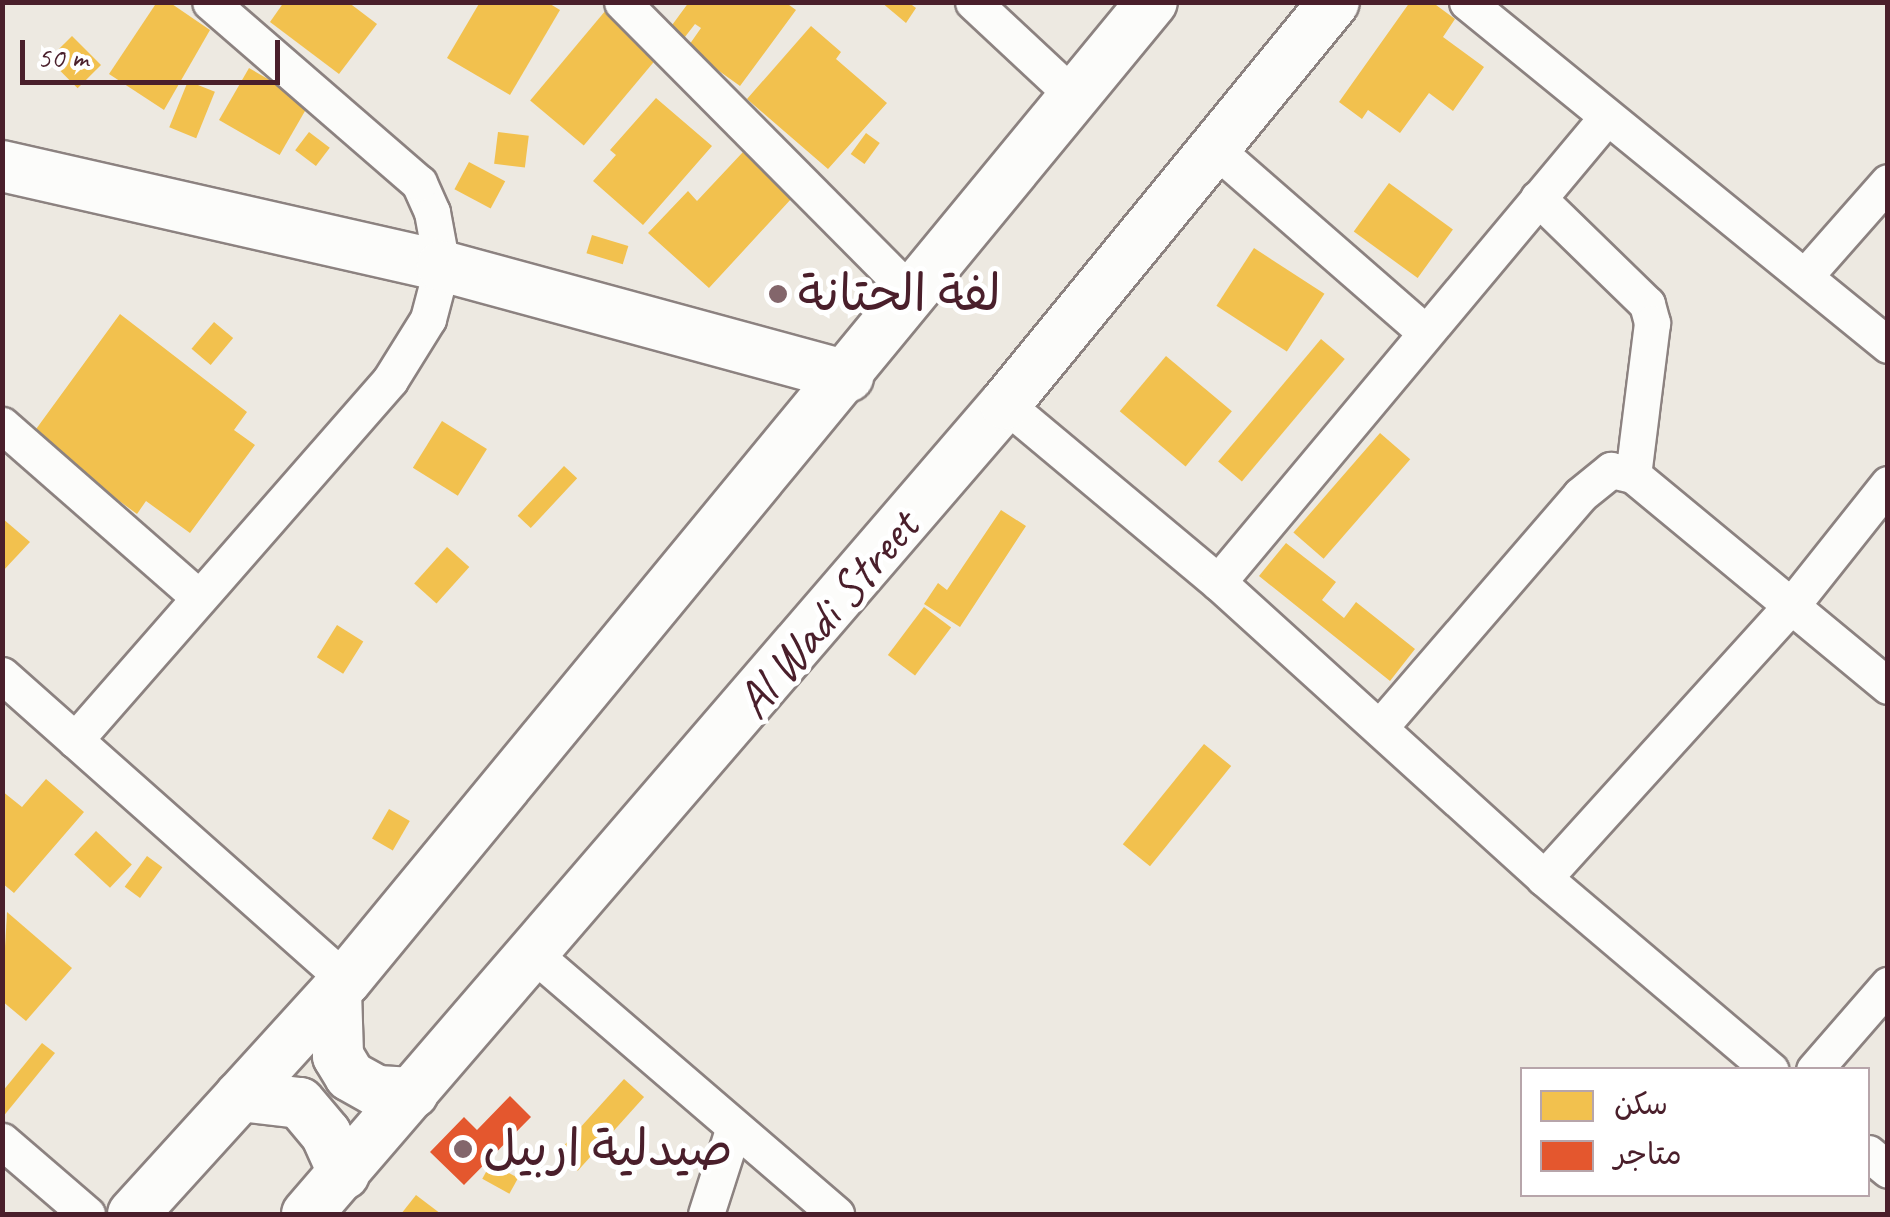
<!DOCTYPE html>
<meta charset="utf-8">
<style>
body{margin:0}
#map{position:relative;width:1890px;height:1217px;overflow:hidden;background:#ede9e1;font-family:Caveat,"Playpen Sans Arabic",sans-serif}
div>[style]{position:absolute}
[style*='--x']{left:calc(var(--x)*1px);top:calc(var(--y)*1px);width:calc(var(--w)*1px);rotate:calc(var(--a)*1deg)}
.homes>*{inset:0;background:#f2c14e;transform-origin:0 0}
.shops>*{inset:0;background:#e4572e}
.roads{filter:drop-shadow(2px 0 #8c8280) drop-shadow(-2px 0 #8c8280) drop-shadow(0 2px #8c8280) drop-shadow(0 -2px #8c8280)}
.street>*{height:35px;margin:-17.5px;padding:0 17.5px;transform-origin:17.5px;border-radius:17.5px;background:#fcfcfa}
.secondary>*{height:50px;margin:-25px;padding:0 25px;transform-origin:25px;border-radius:25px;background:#fcfcfa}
.dots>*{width:28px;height:28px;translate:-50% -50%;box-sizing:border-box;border:5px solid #fff;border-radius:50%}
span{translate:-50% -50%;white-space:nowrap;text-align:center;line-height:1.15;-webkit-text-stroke:10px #fff;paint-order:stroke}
.poi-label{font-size:50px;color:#4a1f2b}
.left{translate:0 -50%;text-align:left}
.street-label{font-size:50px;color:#4a1f2b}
.frame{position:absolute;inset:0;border:5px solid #4a1f2b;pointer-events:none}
.legend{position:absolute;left:1520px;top:1067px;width:350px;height:130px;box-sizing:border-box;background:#fff;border:2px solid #b7a5aa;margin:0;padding:12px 18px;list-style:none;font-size:30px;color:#4a1f2b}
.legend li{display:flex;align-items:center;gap:20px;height:50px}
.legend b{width:50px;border:2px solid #b7a5aa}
.scale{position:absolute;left:20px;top:40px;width:260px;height:45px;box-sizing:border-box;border:5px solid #4a1f2b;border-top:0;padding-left:12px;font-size:30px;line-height:35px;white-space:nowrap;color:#4a1f2b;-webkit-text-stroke:8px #fff;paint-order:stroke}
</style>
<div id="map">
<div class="homes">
<i style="clip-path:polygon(157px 2px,169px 2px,210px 30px,164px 110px,109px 74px)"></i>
<i style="clip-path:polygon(284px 2px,348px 2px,377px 24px,339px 74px,270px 22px)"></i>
<i style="clip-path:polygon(480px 2px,547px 2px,560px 10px,510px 95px,447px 58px)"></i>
<i style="clip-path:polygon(689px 2px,785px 2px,796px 10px,740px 86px,687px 48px,701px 28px,695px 24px,681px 42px,667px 32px)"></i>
<i style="clip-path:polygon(881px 2px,908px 2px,916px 8px,906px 23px)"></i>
<i style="clip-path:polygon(1410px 2px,1432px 2px,1455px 19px,1443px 37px,1484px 67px,1453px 111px,1429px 93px,1400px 133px,1368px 110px,1362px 119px,1339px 102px)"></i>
<i style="left:606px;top:10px;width:70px;height:118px;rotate:40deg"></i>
<i style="clip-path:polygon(811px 26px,841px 52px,836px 59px,887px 103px,828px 169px,747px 99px)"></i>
<i style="left:72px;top:36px;width:41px;height:33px;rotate:45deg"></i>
<i style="left:249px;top:68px;width:70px;height:60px;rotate:30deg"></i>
<i style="left:188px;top:81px;width:29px;height:50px;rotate:22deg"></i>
<i style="clip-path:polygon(656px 98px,712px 146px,643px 225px,593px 181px,616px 155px,610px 150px)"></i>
<i style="left:309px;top:132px;width:26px;height:23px;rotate:37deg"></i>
<i style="left:498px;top:132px;width:31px;height:32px;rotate:7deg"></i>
<i style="left:866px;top:133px;width:17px;height:26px;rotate:36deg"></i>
<i style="clip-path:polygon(743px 152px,792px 198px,709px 288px,648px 233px,688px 191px,697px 201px)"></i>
<i style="left:469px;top:162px;width:41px;height:31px;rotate:28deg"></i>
<i style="left:1389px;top:183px;width:79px;height:60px;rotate:36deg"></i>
<i style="left:592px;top:235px;width:38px;height:19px;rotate:17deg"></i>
<i style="left:1254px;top:248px;width:84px;height:69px;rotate:33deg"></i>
<i style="clip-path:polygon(120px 314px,247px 412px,234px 430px,255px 445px,190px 533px,146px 501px,137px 514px,31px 436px)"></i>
<i style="left:214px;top:322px;width:25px;height:35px;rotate:40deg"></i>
<i style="left:1321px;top:339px;width:31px;height:160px;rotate:40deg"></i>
<i style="left:1166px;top:356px;width:86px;height:72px;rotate:40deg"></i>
<i style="left:442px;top:421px;width:53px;height:55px;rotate:32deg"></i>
<i style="left:1380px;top:433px;width:40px;height:132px;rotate:41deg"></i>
<i style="left:564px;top:466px;width:18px;height:68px;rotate:43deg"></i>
<i style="clip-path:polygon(1001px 510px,1026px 526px,960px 627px,924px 604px,938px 583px,947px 590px)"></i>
<i style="clip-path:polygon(2px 518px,30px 542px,2px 572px)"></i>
<i style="clip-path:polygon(1286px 543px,1336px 582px,1322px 600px,1344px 618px,1356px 602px,1415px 649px,1390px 681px,1259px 576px)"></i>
<i style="left:447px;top:547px;width:30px;height:49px;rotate:42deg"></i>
<i style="left:924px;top:607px;width:34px;height:60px;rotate:37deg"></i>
<i style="left:337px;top:625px;width:31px;height:38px;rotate:32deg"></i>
<i style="left:1204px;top:744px;width:35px;height:129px;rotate:39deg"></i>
<i style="clip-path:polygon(46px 779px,84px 812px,14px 893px,2px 883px,2px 791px,22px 807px)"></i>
<i style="left:389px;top:809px;width:24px;height:34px;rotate:30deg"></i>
<i style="left:96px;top:831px;width:49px;height:32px;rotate:43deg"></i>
<i style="left:147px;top:856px;width:19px;height:38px;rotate:36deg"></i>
<i style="clip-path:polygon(7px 912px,72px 968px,26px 1021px,2px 1001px)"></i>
<i style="clip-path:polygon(42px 1043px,55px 1053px,2px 1118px,2px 1092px)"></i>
<i style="left:624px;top:1079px;width:27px;height:99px;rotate:42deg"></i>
<i style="left:491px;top:1163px;width:31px;height:18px;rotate:29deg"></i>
<i style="clip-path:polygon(416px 1195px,441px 1214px,401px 1214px)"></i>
</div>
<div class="shops">
<i style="clip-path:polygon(510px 1096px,531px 1117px,464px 1185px,430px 1152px,464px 1117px,477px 1130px)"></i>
</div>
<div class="roads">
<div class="street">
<i style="--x:622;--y:2;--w:416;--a:45.2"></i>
<i style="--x:973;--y:2;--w:139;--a:43"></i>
<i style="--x:1467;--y:2;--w:543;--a:39.17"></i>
<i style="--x:1214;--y:148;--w:279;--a:41.1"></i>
<i style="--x:1538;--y:198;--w:152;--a:44.2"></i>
<i style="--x:1647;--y:304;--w:20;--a:75"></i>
<i style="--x:1652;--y:323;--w:153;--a:97.1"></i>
<i style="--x:1805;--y:276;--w:125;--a:-48.6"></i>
<i style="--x:1005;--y:404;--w:278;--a:39.9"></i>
<i style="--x:1218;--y:582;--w:440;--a:42.2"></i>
<i style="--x:1544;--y:878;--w:297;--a:40.3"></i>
<i style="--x:2;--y:425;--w:259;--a:41.2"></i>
<i style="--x:1218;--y:582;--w:605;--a:-50.1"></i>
<i style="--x:2;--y:675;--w:460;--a:41.6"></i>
<i style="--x:1380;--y:727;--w:306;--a:-49.2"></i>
<i style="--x:1580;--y:495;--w:40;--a:-39"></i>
<i style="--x:1611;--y:470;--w:23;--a:13"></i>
<i style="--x:1633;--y:475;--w:331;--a:39.6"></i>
<i style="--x:75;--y:740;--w:478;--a:-48.8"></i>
<i style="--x:390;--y:380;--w:72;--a:-58.1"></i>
<i style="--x:428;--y:319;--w:55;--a:-75.2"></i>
<i style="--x:442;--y:266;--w:55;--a:-100.5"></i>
<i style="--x:432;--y:212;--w:32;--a:-114"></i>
<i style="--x:419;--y:183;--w:276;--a:-139.1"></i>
<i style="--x:1544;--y:878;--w:367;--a:-47.8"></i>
<i style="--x:1791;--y:606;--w:156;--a:-51.5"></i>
<i style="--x:536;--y:956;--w:396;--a:40.7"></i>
<i style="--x:1814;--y:1070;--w:113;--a:-49"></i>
<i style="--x:2;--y:1141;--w:112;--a:40.7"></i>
<i style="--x:1868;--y:1153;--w:26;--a:40"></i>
<i style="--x:706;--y:1214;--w:91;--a:-72.2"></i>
</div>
<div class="secondary">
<i style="--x:2;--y:166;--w:451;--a:12.8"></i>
<i style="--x:442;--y:266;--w:421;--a:15.2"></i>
<i style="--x:336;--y:991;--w:65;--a:88.2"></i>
<i style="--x:338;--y:1056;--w:23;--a:59"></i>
<i style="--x:350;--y:1076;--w:31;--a:29"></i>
<i style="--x:377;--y:1091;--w:36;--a:3"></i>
<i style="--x:240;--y:1096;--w:60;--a:6.7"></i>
<i style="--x:300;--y:1103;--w:40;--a:50"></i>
<i style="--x:326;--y:1134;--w:44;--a:65.8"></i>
<i style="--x:133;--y:1214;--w:316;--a:-47.7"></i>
<i style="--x:346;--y:980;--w:1267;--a:-50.51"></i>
<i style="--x:307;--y:1214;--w:1069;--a:-49.25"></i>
<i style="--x:1005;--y:404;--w:519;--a:-50.7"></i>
</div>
</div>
<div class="dots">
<i style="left:778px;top:294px;background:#83666b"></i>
<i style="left:463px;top:1149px;background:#83666b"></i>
</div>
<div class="poi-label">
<span class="left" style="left:798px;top:294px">لفة الحتانة</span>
<span class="left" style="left:483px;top:1149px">صيدلية اربيل</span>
</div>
<div class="street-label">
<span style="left:827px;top:614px;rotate:-50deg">Al Wadi Street</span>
</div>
<div class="frame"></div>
<ul class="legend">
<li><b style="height:28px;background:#f2c14e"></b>سكن</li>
<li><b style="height:28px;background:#e4572e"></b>متاجر</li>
</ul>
<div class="scale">50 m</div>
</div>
